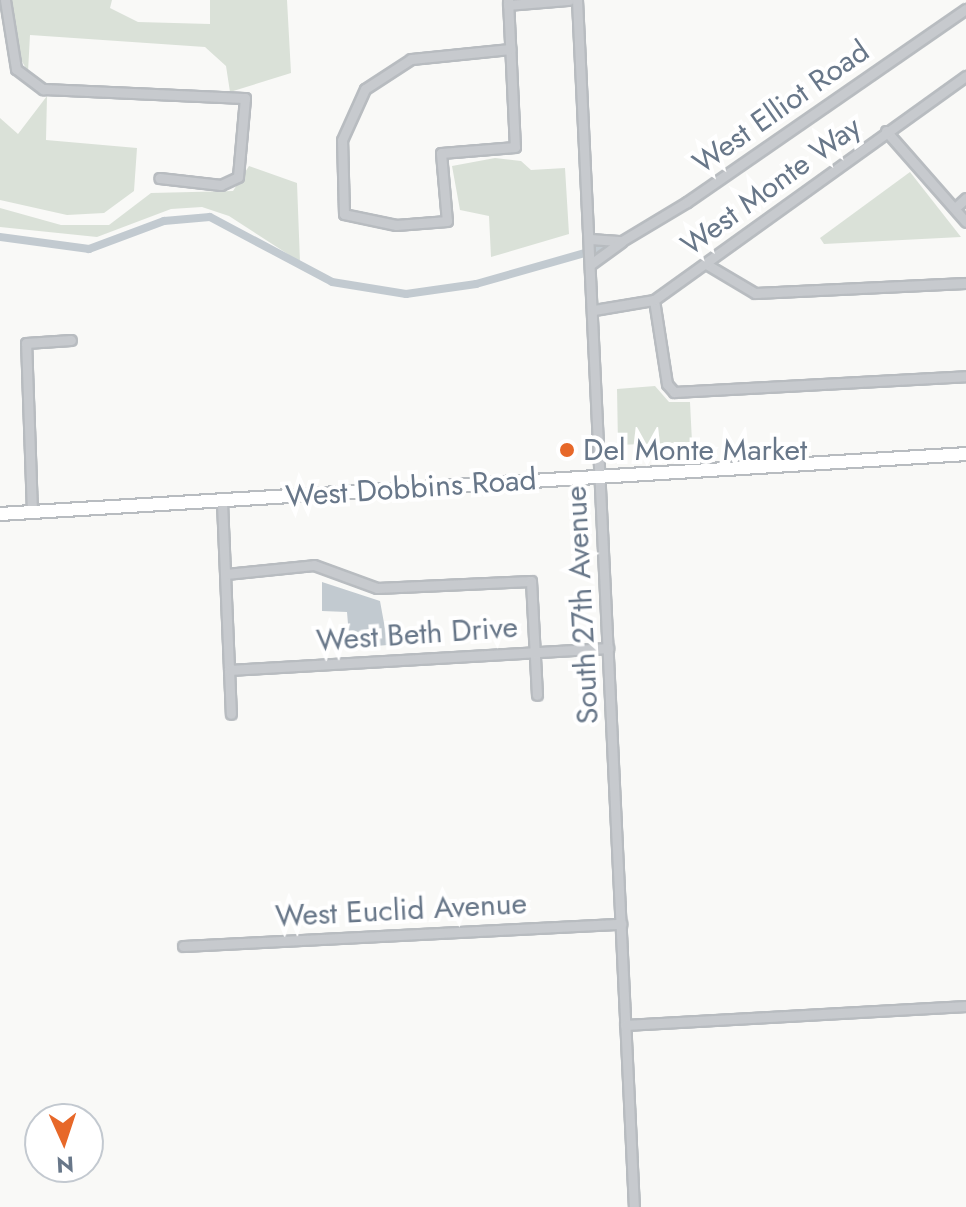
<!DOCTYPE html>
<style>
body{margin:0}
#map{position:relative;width:966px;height:1207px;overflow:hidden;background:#f9f9f7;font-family:Jost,sans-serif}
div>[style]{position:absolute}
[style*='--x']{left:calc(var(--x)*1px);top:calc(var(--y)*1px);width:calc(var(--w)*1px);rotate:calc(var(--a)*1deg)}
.green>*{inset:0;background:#dae1d8}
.water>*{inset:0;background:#c2cad0}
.canal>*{height:8px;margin:-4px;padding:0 4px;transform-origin:4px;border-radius:4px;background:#c2cad0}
.roads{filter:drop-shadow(2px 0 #b8bcc0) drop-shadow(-2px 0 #b8bcc0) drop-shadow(0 2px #b8bcc0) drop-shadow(0 -2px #b8bcc0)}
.minor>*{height:9px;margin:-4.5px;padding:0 4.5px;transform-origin:4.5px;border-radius:4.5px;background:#c7cace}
.major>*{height:12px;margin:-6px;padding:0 6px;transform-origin:6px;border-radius:6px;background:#fff}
.dots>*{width:22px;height:22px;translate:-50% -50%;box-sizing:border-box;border:4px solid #fff;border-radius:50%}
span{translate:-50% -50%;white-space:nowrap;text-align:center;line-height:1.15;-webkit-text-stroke:8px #fff;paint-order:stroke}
.street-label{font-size:30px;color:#687789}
.poi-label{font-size:30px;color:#687789}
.left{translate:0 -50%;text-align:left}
.north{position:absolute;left:24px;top:1103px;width:80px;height:80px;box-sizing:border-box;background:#fff;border:2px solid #c3c9d0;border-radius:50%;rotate:177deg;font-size:22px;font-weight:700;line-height:32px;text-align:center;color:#687789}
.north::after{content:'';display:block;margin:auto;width:28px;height:36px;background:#e76829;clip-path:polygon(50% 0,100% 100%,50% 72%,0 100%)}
</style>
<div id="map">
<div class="green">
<i style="clip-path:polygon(11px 0,112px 0,110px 8px,138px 22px,210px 24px,210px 0,287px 0,291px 73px,230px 92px,226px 66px,205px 47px,30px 35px,28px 72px,15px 49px)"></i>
<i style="clip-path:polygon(47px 96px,46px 140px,137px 148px,134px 191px,104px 213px,67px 215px,0 200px,0 118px,18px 134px)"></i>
<i style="clip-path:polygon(495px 158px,521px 161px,531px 170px,565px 168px,569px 234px,491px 257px,489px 216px,460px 210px,452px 166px)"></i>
<i style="clip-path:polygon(249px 166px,297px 183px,300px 262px,229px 216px,202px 207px,171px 209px,97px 237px,0 227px,0 208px,61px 225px,109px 225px,151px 193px,233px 191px)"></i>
<i style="clip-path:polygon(910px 172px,961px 237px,824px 244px,820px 238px)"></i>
<i style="clip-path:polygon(655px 386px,669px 402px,690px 402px,692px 442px,618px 445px,617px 389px)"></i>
</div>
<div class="water">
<i style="clip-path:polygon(322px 582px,380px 601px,388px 645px,350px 648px,347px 612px,322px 611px)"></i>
</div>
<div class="canal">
<i style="--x:0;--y:237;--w:90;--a:7.7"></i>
<i style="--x:89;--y:249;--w:80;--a:-20.5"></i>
<i style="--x:164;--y:221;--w:46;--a:-5"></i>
<i style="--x:210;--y:217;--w:138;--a:28"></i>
<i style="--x:332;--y:282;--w:75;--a:9.2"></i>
<i style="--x:406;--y:294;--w:71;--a:-8.1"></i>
<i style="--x:476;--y:284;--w:131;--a:-15.9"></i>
</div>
<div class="roads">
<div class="minor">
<i style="--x:5;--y:0;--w:70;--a:80.9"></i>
<i style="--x:16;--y:69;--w:34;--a:37"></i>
<i style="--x:43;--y:89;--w:202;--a:2.6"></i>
<i style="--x:245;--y:98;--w:79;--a:95.1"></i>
<i style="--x:238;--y:177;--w:19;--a:155"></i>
<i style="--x:221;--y:185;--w:62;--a:-173.6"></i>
<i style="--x:508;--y:0;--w:147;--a:87.3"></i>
<i style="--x:515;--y:147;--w:74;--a:175.4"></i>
<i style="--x:441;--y:153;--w:68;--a:85"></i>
<i style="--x:447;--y:221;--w:51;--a:175.5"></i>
<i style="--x:396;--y:225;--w:53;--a:-168.1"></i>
<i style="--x:344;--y:214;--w:74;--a:-91.5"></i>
<i style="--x:342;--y:140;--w:56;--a:-65.7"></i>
<i style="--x:365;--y:89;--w:55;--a:-33.1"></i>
<i style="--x:411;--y:59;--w:100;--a:-5.8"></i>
<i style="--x:577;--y:0;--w:1208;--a:87.3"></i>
<i style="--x:508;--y:5;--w:61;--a:-4.7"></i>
<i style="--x:886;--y:131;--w:121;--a:48.7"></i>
<i style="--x:955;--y:208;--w:15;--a:-42"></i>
<i style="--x:590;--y:239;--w:32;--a:4"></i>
<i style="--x:622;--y:241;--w:76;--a:-31"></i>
<i style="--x:687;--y:202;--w:339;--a:-34.7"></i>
<i style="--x:591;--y:264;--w:37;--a:-36"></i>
<i style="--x:706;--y:264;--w:57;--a:30.6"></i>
<i style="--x:755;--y:293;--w:211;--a:-2.7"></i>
<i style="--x:654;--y:300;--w:85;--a:81.2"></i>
<i style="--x:667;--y:384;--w:11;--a:49"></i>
<i style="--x:674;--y:392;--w:292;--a:-3.1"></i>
<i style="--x:594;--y:310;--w:61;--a:-9.5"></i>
<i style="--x:654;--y:300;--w:384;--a:-35.7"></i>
<i style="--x:222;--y:502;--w:212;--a:87.6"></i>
<i style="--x:32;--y:512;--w:169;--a:-92"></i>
<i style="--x:26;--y:343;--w:45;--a:-3.8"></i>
<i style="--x:226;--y:574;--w:88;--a:-5.8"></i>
<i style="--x:314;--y:565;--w:67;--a:20.1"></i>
<i style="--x:377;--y:588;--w:154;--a:-2.6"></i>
<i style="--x:531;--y:581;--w:114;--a:87"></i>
<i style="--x:229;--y:670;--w:380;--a:-3.3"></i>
<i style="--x:183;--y:946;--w:439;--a:-2.9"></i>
<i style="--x:625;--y:1025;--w:342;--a:-3.2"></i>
</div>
<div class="major">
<i style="--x:0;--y:514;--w:968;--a:-3.55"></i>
</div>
</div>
<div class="dots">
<i style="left:567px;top:450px;background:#e76829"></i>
</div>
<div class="street-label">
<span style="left:781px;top:107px;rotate:-35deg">West Elliot Road</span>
<span style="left:771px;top:186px;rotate:-36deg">West Monte Way</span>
<span style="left:411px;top:488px;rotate:-4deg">West Dobbins Road</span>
<span style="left:582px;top:605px;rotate:-93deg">South 27th Avenue</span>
<span style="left:417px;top:634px;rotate:-4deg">West Beth Drive</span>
<span style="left:401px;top:910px;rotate:-3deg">West Euclid Avenue</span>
</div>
<div class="poi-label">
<span class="left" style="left:583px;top:450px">Del Monte Market</span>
</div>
<div class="north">N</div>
</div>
